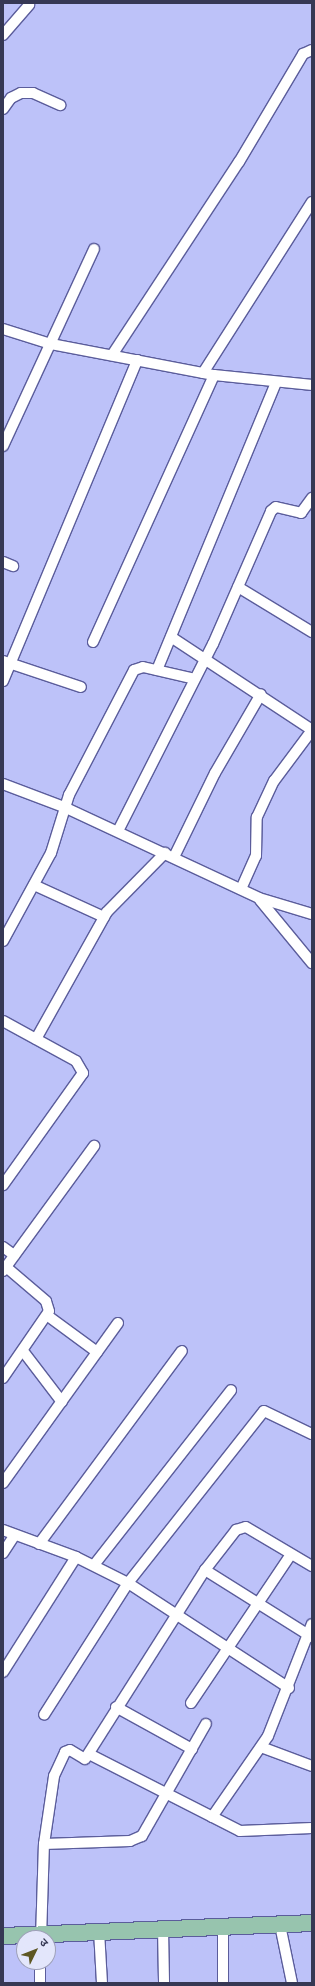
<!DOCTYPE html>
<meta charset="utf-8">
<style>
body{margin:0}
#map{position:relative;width:315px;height:1986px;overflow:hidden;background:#bdc2f9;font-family:Manrope,"Noto Sans Devanagari",sans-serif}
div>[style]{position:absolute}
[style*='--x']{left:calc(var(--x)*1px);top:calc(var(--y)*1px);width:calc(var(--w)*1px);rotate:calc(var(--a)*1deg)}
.roads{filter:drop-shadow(1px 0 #5b5d9b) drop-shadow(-1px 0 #5b5d9b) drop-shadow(0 1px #5b5d9b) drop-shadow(0 -1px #5b5d9b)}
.street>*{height:10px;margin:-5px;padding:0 5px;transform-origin:5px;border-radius:5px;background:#fff}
.primary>*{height:16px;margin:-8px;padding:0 8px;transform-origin:8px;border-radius:8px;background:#97c4ae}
span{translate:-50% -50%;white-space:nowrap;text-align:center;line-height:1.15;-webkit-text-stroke:4px #e3e6fb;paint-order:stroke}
.frame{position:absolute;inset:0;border:4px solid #363854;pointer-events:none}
.north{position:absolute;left:16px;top:1930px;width:40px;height:40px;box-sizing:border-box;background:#e3e6fb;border:1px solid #9ea0b8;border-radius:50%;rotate:47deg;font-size:11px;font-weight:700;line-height:16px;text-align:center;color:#363854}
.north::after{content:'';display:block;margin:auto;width:14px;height:18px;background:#5e5723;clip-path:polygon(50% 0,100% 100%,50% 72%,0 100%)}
</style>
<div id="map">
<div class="roads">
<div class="street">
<i style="--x:3;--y:35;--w:40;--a:-49"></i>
<i style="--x:3;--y:109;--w:14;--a:-54"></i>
<i style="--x:11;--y:98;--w:11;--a:-27"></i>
<i style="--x:21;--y:93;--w:12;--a:0"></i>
<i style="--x:33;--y:93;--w:30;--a:24"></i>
<i style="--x:3;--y:329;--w:50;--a:17.4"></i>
<i style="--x:51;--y:344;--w:166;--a:10.8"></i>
<i style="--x:214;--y:375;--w:99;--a:5.8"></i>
<i style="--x:112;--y:355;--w:231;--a:-56.7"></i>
<i style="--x:239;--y:162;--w:126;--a:-59.3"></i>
<i style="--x:303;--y:54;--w:10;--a:-24"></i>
<i style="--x:203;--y:373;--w:203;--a:-57.5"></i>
<i style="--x:3;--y:446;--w:217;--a:-65.2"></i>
<i style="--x:3;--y:562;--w:11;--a:22"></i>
<i style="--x:238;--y:587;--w:87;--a:31.3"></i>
<i style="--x:171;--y:637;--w:169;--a:33.4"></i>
<i style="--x:93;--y:642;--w:293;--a:-65.6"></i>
<i style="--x:3;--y:661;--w:82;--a:18.4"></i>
<i style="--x:157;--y:670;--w:311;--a:-67.5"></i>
<i style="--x:3;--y:681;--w:348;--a:-67.3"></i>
<i style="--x:3;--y:784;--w:65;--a:20.7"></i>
<i style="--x:64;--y:807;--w:215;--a:25"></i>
<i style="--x:259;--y:898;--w:55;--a:16.8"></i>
<i style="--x:118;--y:831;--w:210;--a:-63.1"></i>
<i style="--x:213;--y:644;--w:145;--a:-66.4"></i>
<i style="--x:271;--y:511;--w:6;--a:-39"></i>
<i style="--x:276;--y:507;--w:26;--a:13"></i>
<i style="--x:301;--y:513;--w:19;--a:-54"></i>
<i style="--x:174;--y:857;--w:93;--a:-64"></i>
<i style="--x:215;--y:773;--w:91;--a:-59.8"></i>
<i style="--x:34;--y:885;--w:77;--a:24.6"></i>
<i style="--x:241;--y:889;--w:36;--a:-66"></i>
<i style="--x:256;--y:856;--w:39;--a:-89"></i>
<i style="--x:257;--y:817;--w:40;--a:-65"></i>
<i style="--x:274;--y:781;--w:64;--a:-53.3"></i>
<i style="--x:260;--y:900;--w:82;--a:50.5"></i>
<i style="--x:3;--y:941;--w:100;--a:-61.4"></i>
<i style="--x:51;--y:853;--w:61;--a:-72.8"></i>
<i style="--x:69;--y:795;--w:141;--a:-62.5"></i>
<i style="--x:134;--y:670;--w:9;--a:-18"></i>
<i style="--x:143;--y:667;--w:53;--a:13"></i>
<i style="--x:3;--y:1021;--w:83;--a:28.7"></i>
<i style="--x:76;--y:1061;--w:14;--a:60"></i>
<i style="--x:83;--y:1073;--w:138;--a:125.5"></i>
<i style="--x:36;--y:1039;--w:145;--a:-60.8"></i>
<i style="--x:107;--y:912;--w:83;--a:-45.5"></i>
<i style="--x:3;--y:1247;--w:14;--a:36"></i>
<i style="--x:3;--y:1271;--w:155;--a:-53.9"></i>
<i style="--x:48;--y:1316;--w:61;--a:36.3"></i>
<i style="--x:23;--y:1351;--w:64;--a:52.6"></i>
<i style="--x:3;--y:1378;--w:81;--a:-55.5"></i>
<i style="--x:49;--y:1311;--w:10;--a:-107"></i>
<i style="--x:46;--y:1301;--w:52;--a:-139.6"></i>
<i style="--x:3;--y:1483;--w:197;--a:-54.3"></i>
<i style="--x:3;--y:1530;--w:78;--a:20.3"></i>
<i style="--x:76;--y:1557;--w:58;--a:26.6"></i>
<i style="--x:128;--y:1583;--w:156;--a:122.5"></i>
<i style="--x:39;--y:1544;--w:240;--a:-53.5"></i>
<i style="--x:3;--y:1553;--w:20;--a:-57"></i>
<i style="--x:94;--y:1565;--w:222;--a:-51.9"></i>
<i style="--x:205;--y:1570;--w:126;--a:32.1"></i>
<i style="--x:3;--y:1672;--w:136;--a:-57.6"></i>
<i style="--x:289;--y:1688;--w:192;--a:-146.9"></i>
<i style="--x:128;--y:1583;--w:219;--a:-51.7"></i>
<i style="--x:264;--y:1411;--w:53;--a:25.6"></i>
<i style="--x:191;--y:1703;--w:179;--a:-56.1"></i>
<i style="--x:116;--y:1707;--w:87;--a:28.9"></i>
<i style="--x:261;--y:1747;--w:54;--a:20.4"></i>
<i style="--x:89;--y:1754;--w:169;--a:27"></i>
<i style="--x:240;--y:1831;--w:72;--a:-2.4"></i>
<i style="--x:212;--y:1817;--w:98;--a:-55.3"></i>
<i style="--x:268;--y:1736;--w:120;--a:-68.6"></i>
<i style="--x:44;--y:1844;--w:69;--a:-81.6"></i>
<i style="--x:54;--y:1776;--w:26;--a:-65"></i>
<i style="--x:65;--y:1752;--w:5;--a:-22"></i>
<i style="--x:70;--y:1750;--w:17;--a:31"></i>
<i style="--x:85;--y:1759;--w:224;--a:-57.6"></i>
<i style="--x:205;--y:1570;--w:51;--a:-52.2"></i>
<i style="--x:236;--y:1530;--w:10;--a:-17"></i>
<i style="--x:246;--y:1527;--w:77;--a:30.6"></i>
<i style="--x:280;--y:1925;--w:59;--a:78.3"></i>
<i style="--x:163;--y:1929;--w:54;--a:88.9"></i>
<i style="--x:99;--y:1931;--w:52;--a:86.7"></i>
<i style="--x:41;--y:1938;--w:94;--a:-88.2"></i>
<i style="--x:44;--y:1844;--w:86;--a:-2"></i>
<i style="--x:130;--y:1841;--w:13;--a:-23"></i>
<i style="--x:142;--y:1836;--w:129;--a:-60.3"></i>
<i style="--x:40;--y:1983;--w:21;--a:-90"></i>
<i style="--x:223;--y:1983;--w:56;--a:-90"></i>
</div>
<div class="primary">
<i style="--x:3;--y:1936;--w:309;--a:-2.4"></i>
</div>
</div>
<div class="frame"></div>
<div class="north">उ</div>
</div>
